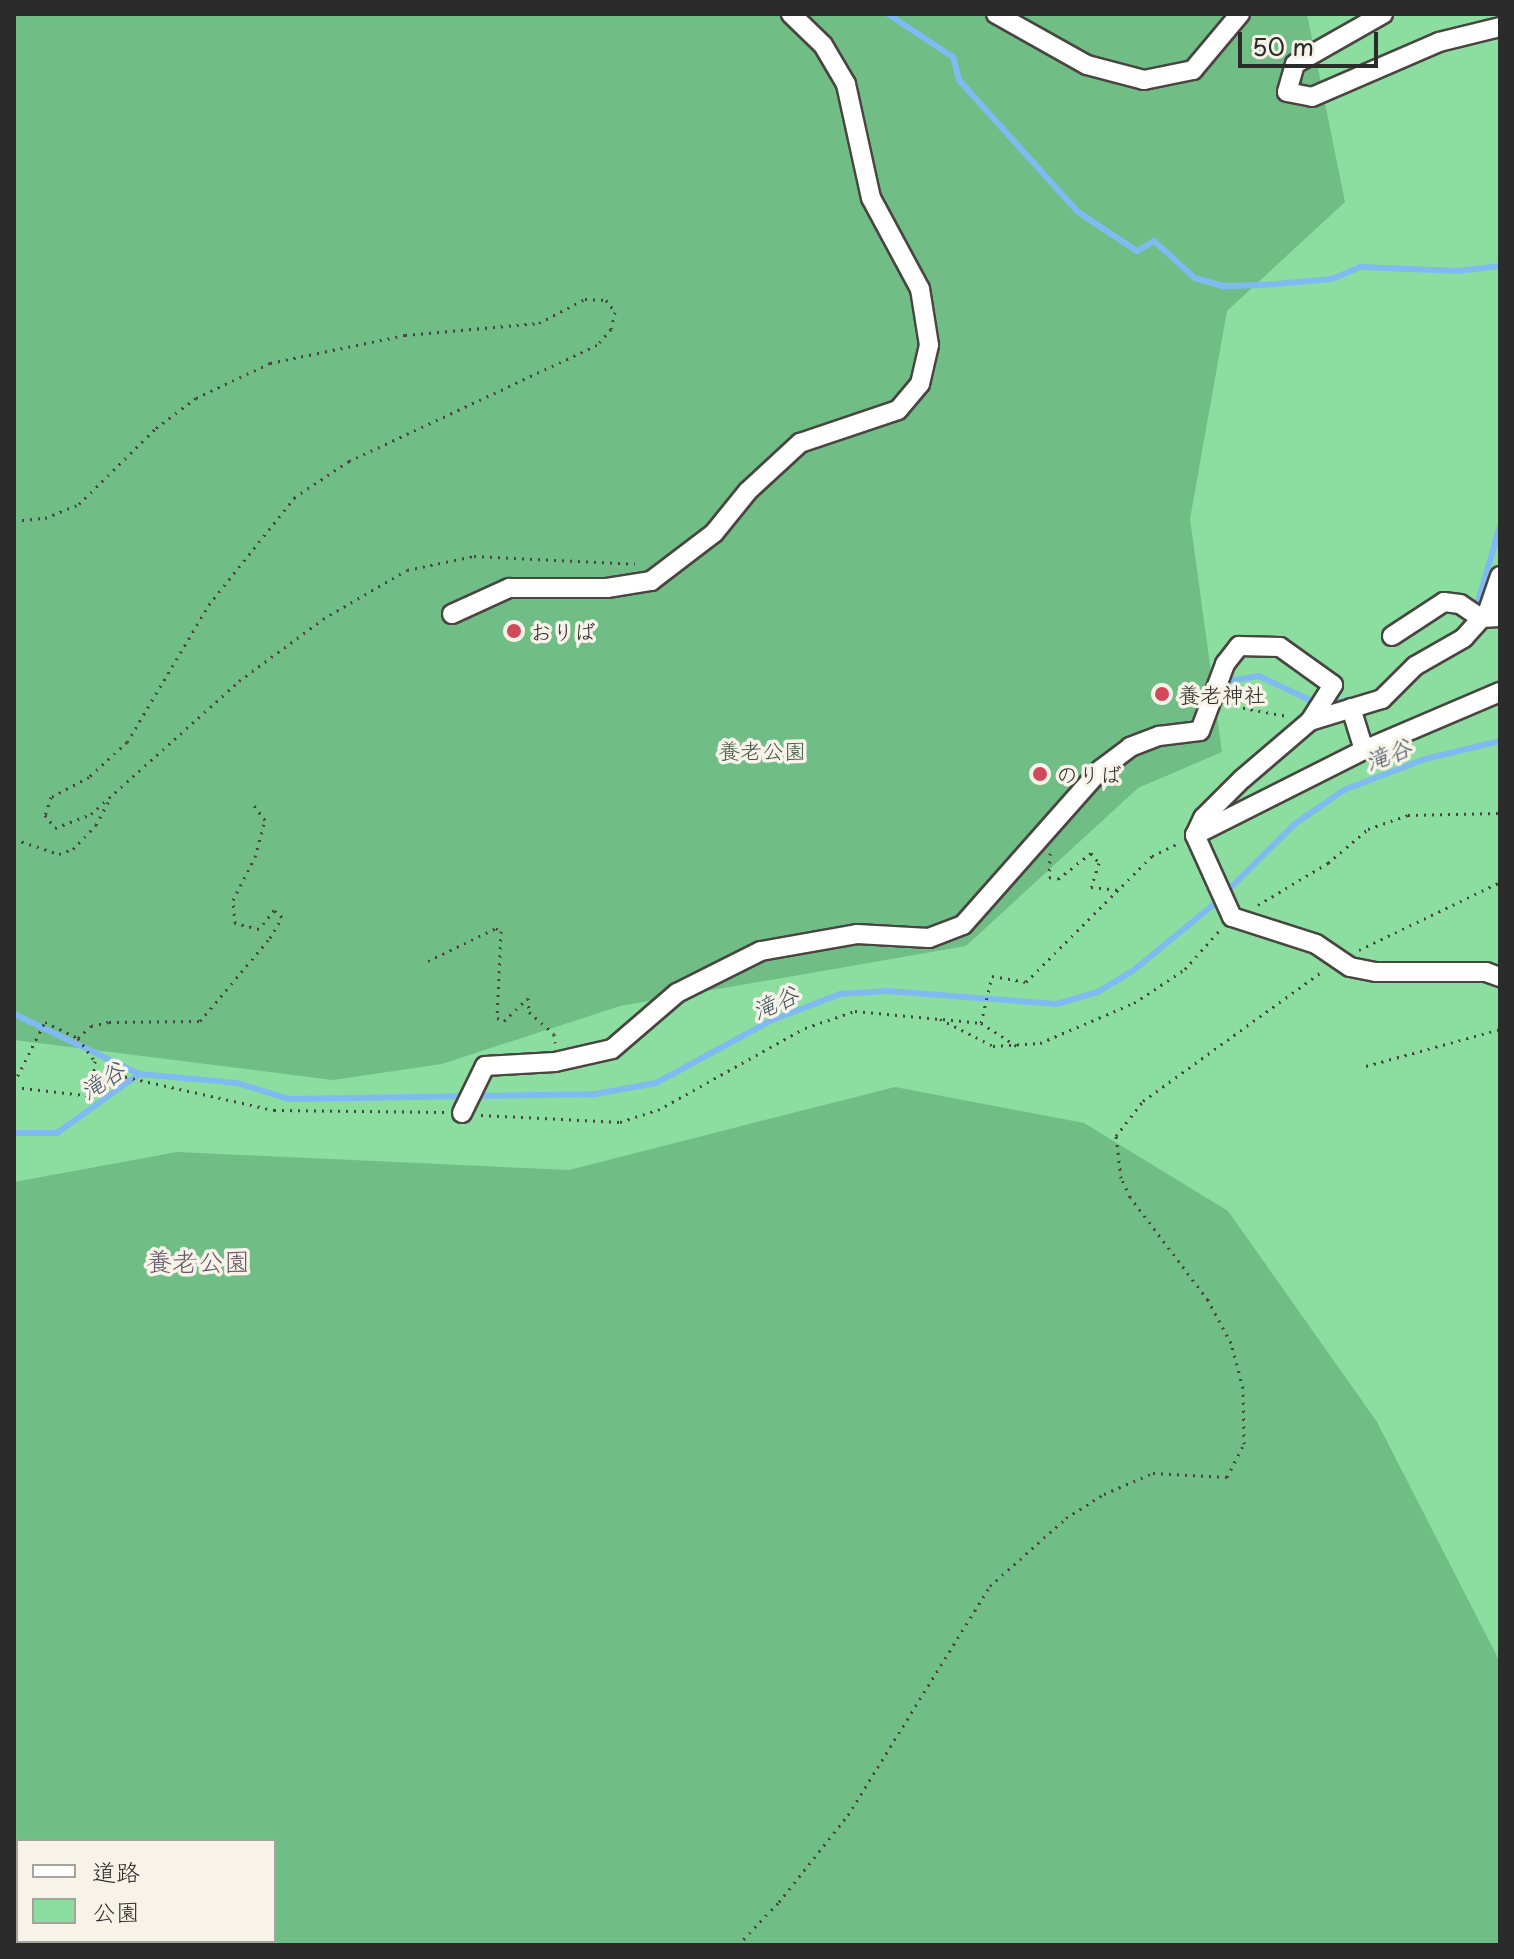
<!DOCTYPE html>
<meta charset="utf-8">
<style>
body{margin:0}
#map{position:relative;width:1514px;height:1959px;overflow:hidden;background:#f1dbbc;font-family:"Playpen Sans","Klee One",sans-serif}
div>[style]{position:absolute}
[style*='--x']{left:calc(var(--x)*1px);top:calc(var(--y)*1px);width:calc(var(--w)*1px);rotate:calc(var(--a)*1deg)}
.green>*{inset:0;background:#8bde9f}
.forest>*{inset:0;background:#70bd86}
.stream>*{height:6px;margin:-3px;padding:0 3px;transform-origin:3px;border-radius:3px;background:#80baf1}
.path>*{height:3px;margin-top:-1.5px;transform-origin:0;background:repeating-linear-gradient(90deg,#494541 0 2px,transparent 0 8px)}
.roads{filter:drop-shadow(2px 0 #494541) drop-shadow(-2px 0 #494541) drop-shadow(0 2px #494541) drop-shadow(0 -2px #494541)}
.minor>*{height:18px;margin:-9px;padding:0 9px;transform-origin:9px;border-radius:9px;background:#fff}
.dots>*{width:22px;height:22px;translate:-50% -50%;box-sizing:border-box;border:4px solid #f7f3e8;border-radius:50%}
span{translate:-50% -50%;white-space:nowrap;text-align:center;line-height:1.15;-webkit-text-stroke:7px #f7f3e8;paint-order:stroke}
.poi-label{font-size:22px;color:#2b2b2b}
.left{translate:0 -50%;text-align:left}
.park-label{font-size:22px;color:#435848}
.water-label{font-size:24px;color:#445666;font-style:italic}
.quarter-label{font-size:26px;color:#665667}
.frame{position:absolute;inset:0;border:16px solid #2b2b2b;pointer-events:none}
.legend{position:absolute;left:16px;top:1839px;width:260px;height:104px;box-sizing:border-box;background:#f7f3e8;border:2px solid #a5a39c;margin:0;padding:10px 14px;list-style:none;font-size:24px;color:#2b2b2b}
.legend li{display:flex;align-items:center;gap:16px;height:40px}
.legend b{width:40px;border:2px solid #a5a39c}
.scale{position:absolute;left:1238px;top:32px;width:140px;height:36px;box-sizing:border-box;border:4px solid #2b2b2b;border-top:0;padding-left:10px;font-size:24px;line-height:28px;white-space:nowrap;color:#2b2b2b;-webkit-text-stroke:6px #f7f3e8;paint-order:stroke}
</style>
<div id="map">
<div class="green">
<i style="clip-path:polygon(466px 14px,1500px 14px,1500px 1657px,985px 1517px,14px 1593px,14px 350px)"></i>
</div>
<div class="forest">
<i style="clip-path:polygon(14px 14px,1307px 14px,1345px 202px,1227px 311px,1190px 519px,1222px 752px,1138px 788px,966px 946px,620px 1006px,442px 1064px,333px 1080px,14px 1040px)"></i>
<i style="clip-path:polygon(evenodd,895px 1087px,1084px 1123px,1228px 1211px,1377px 1422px,1500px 1662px,1500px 1945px,14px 1945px,14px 1182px,177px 1152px,569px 1170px,895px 1087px,18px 1841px,274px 1841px,274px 1941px,18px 1941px,18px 1841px)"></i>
</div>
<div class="stream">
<i style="--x:888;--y:14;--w:78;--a:33.5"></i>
<i style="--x:953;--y:57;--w:24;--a:75"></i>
<i style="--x:959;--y:80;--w:178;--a:48"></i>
<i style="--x:1078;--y:212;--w:71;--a:33.5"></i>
<i style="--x:1137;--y:251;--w:20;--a:-30"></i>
<i style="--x:1154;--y:241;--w:55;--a:42.1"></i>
<i style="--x:1195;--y:278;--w:29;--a:16"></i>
<i style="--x:1223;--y:286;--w:41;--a:-1.4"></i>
<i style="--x:1264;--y:285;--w:68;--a:-5"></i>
<i style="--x:1332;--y:279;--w:30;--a:-23"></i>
<i style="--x:1360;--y:267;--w:98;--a:2.3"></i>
<i style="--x:1458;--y:271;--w:42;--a:-6.8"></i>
<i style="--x:1475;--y:612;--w:90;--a:-73.8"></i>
<i style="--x:1228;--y:681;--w:31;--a:-9"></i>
<i style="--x:1259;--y:676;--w:63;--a:25.3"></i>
<i style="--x:1327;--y:705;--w:25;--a:-14"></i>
<i style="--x:14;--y:1014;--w:139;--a:25.6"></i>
<i style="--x:14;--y:1133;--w:43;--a:0"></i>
<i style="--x:57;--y:1133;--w:101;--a:-35.7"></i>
<i style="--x:139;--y:1074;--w:98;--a:5.2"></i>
<i style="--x:237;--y:1083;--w:54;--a:17.1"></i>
<i style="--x:289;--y:1099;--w:306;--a:-0.9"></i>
<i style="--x:595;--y:1094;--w:62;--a:-10.2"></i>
<i style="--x:656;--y:1083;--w:130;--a:-28.5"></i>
<i style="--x:770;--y:1021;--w:75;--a:-21.1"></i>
<i style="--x:840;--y:994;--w:47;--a:-3.7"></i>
<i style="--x:887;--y:991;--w:170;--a:4.4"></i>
<i style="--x:1057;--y:1004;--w:43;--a:-16.3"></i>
<i style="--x:1098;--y:992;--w:42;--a:-31.4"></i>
<i style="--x:1134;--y:970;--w:101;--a:-39.4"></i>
<i style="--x:1212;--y:906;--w:117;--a:-44.7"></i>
<i style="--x:1295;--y:824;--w:60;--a:-34.8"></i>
<i style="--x:1344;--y:790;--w:87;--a:-20.9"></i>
<i style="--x:1425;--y:759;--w:77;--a:-13.5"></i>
</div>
<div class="path">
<i style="--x:14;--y:521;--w:31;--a:-6"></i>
<i style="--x:45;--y:518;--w:37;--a:-22"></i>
<i style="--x:79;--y:504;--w:108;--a:-44.6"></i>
<i style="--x:156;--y:428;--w:50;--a:-36.9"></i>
<i style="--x:196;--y:398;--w:82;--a:-25.3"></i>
<i style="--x:270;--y:363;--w:138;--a:-11.7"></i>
<i style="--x:405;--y:335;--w:135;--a:-5.1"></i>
<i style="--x:539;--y:323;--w:52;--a:-27.6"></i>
<i style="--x:585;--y:299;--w:21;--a:3"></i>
<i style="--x:606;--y:300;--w:15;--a:53"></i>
<i style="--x:615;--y:312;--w:17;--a:103"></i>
<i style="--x:611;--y:329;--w:21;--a:131"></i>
<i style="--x:597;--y:345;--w:274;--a:154.9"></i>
<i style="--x:349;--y:461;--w:65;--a:146.3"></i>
<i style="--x:295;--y:497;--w:136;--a:128.7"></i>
<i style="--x:210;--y:603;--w:162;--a:120.8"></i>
<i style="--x:127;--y:742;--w:52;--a:137.4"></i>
<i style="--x:89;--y:777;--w:43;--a:152.2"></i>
<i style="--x:51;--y:797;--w:19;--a:108"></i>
<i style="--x:45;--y:815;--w:16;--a:52"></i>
<i style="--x:55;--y:828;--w:39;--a:-21"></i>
<i style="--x:91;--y:814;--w:199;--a:-41.9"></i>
<i style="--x:239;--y:681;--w:104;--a:-36.4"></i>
<i style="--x:323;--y:619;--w:97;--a:-30.3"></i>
<i style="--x:407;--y:570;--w:68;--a:-11.8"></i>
<i style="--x:474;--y:556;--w:161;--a:2.8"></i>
<i style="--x:1227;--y:705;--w:61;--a:10.4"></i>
<i style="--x:14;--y:839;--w:47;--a:18.4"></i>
<i style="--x:59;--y:854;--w:15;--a:-20"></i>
<i style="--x:73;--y:849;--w:33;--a:-46"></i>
<i style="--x:96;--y:825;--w:30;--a:-62"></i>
<i style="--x:1050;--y:853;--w:24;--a:92"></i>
<i style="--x:1049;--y:877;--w:9;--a:13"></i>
<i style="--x:1058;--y:879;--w:42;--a:-38.2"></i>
<i style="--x:1091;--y:853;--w:13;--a:51"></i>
<i style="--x:1099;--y:863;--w:25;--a:108"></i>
<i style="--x:1091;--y:887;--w:30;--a:6"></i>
<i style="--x:1258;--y:905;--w:82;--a:-31"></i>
<i style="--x:1328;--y:863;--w:52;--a:-40.4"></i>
<i style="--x:1368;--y:829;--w:42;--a:-19.3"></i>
<i style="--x:1408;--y:815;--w:92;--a:-1.2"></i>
<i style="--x:1359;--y:950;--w:157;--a:-25.7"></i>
<i style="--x:428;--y:961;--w:76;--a:-25.9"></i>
<i style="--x:496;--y:928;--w:6;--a:31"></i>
<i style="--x:501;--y:931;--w:87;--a:92.6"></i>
<i style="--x:497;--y:1018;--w:8;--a:23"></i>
<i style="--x:504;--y:1021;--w:33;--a:-44"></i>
<i style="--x:528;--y:998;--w:14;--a:86"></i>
<i style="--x:529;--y:1012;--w:33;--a:41"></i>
<i style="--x:554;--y:1034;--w:9;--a:84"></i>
<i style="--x:943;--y:1019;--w:38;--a:6"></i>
<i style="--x:981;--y:1023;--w:43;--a:32.6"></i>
<i style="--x:981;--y:1023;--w:48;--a:-76.8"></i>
<i style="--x:992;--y:976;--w:35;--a:10"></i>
<i style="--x:1026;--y:982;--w:178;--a:-45"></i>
<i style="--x:1152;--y:856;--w:28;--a:-26"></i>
<i style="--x:78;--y:1038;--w:18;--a:-43"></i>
<i style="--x:91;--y:1026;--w:18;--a:-13"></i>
<i style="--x:109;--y:1022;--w:91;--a:-0.6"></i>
<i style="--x:200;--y:1021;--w:109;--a:-49.9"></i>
<i style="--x:270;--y:938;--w:24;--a:-60"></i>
<i style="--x:282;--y:917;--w:11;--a:-139"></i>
<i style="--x:274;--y:910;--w:24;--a:128"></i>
<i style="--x:259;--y:929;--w:25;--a:-166"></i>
<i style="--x:235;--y:923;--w:23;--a:-95"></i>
<i style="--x:233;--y:900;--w:48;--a:-62.9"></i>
<i style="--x:255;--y:857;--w:38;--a:-75"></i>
<i style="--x:265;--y:820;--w:20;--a:-127"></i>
<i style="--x:1366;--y:1066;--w:139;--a:-15.4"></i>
<i style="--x:14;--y:1083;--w:68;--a:-63.1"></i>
<i style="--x:45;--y:1022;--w:37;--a:26"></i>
<i style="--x:78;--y:1038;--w:29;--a:54"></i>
<i style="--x:95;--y:1061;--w:34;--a:95"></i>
<i style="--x:14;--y:1087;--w:79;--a:6.6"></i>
<i style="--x:92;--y:1096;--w:33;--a:-40"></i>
<i style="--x:117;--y:1075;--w:161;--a:12.6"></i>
<i style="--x:274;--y:1110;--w:172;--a:0.7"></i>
<i style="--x:481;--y:1115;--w:139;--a:2.9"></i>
<i style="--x:620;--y:1122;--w:40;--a:-18"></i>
<i style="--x:658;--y:1110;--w:168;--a:-29.2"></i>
<i style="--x:805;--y:1028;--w:53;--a:-18.8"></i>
<i style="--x:855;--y:1011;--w:85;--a:5.4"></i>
<i style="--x:940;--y:1019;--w:59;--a:27"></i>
<i style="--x:993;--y:1046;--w:47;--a:-3.7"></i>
<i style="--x:1040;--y:1043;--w:102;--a:-23.1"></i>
<i style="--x:1134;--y:1003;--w:61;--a:-33.7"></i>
<i style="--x:1185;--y:969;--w:51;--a:-48.2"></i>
<i style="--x:738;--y:1945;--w:59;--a:-46.4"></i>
<i style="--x:779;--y:1902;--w:111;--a:-51.6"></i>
<i style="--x:848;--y:1815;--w:269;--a:-58.2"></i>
<i style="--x:990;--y:1586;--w:102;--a:-41.8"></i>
<i style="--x:1066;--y:1518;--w:45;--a:-32.3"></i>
<i style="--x:1104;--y:1494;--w:53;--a:-23.2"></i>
<i style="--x:1153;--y:1473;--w:74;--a:3.1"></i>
<i style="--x:1227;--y:1477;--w:37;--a:-63"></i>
<i style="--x:1244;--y:1444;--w:56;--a:-91"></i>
<i style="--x:1243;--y:1388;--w:47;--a:-104.9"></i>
<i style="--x:1231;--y:1343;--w:49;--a:-118.1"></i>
<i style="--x:1208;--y:1300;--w:129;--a:-127.1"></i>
<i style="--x:1130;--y:1197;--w:21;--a:-115"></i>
<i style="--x:1121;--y:1178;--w:42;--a:-96.8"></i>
<i style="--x:1116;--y:1136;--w:44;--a:-52.4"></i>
<i style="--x:1143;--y:1101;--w:220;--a:-35.9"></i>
</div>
<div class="roads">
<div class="minor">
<i style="--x:996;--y:14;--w:104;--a:29.3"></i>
<i style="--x:1087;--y:65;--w:59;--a:14.7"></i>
<i style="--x:1144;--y:80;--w:50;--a:-11.5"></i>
<i style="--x:1193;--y:70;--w:73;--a:-50"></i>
<i style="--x:1383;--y:14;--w:101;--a:150.4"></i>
<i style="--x:1295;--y:64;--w:29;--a:106"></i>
<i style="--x:1287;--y:92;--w:25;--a:11"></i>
<i style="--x:1312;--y:97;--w:138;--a:-23.4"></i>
<i style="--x:1439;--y:42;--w:63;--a:-13.8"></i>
<i style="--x:1500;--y:576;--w:37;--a:109"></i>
<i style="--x:1488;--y:611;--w:36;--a:132"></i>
<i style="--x:1464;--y:638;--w:56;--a:150.3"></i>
<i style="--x:1415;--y:666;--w:47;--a:135"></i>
<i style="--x:1382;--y:699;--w:75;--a:163"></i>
<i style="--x:1310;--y:721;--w:89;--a:139.5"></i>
<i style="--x:1242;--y:779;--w:55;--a:135"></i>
<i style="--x:1203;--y:818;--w:19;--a:115"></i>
<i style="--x:1195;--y:835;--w:90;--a:65.7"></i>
<i style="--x:1232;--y:917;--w:88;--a:17.8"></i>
<i style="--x:1316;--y:944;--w:41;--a:34.1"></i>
<i style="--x:1350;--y:967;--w:26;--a:11"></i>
<i style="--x:1376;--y:972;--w:110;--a:0"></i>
<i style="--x:1486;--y:972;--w:15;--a:20"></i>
<i style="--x:452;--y:614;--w:63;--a:-24.5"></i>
<i style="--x:509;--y:588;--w:98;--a:0"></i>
<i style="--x:607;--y:588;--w:45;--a:-9"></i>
<i style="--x:651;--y:581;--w:79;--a:-37.3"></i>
<i style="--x:714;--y:533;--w:54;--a:-51"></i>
<i style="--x:748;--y:491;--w:71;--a:-42.7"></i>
<i style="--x:800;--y:443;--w:103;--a:-18.6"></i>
<i style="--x:898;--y:410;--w:34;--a:-50"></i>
<i style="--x:920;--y:384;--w:40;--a:-77"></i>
<i style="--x:929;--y:345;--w:57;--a:-99.1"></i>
<i style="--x:920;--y:289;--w:103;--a:-118.3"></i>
<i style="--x:871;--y:198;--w:117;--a:-102.4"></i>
<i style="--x:846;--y:84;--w:45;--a:-120.5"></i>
<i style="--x:823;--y:45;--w:45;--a:-135.9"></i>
<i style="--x:1392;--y:636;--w:62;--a:-33.2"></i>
<i style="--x:1444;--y:602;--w:16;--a:7"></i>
<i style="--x:1460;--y:604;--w:25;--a:34"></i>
<i style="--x:1481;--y:618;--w:19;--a:-3"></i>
<i style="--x:1351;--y:708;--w:44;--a:72.8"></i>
<i style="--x:1195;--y:835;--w:189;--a:-26.7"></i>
<i style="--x:1364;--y:750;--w:148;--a:-23.1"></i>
<i style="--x:462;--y:1113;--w:52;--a:-63.9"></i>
<i style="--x:485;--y:1066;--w:70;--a:-3.3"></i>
<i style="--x:555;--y:1062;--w:58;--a:-12.8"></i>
<i style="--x:612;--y:1049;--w:86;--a:-40.7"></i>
<i style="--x:677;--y:993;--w:94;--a:-26.6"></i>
<i style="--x:761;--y:951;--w:97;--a:-10"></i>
<i style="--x:857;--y:934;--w:72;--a:3.2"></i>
<i style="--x:929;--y:938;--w:36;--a:-21"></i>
<i style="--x:963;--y:925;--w:207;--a:-48.5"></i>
<i style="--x:1100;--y:770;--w:38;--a:-37"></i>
<i style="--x:1130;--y:747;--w:31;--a:-21"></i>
<i style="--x:1159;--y:736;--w:41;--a:-7"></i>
<i style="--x:1200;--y:731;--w:72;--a:-69.5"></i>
<i style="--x:1225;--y:664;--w:23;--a:-52"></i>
<i style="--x:1239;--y:646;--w:41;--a:1.4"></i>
<i style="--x:1280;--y:647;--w:65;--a:35.6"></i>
<i style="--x:1333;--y:685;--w:43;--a:122.6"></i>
</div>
</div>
<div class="dots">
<i style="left:514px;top:631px;background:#d1495b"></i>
<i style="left:1162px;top:694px;background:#d1495b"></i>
<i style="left:1040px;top:774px;background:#d1495b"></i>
</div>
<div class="poi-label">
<span class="left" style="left:530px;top:631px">おりば</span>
<span class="left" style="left:1178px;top:694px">養老神社</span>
<span class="left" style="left:1056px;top:774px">のりば</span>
</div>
<div class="park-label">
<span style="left:762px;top:750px">養老公園</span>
</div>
<div class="water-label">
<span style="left:1388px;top:754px;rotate:-21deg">滝谷</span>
<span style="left:775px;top:1002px;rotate:-24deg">滝谷</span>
<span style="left:102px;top:1080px;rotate:-34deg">滝谷</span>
</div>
<div class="quarter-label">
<span style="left:198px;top:1261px">養老公園</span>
</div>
<div class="frame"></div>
<ul class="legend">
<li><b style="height:10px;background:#fff"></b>道路</li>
<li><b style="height:22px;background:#8bde9f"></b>公園</li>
</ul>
<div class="scale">50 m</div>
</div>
